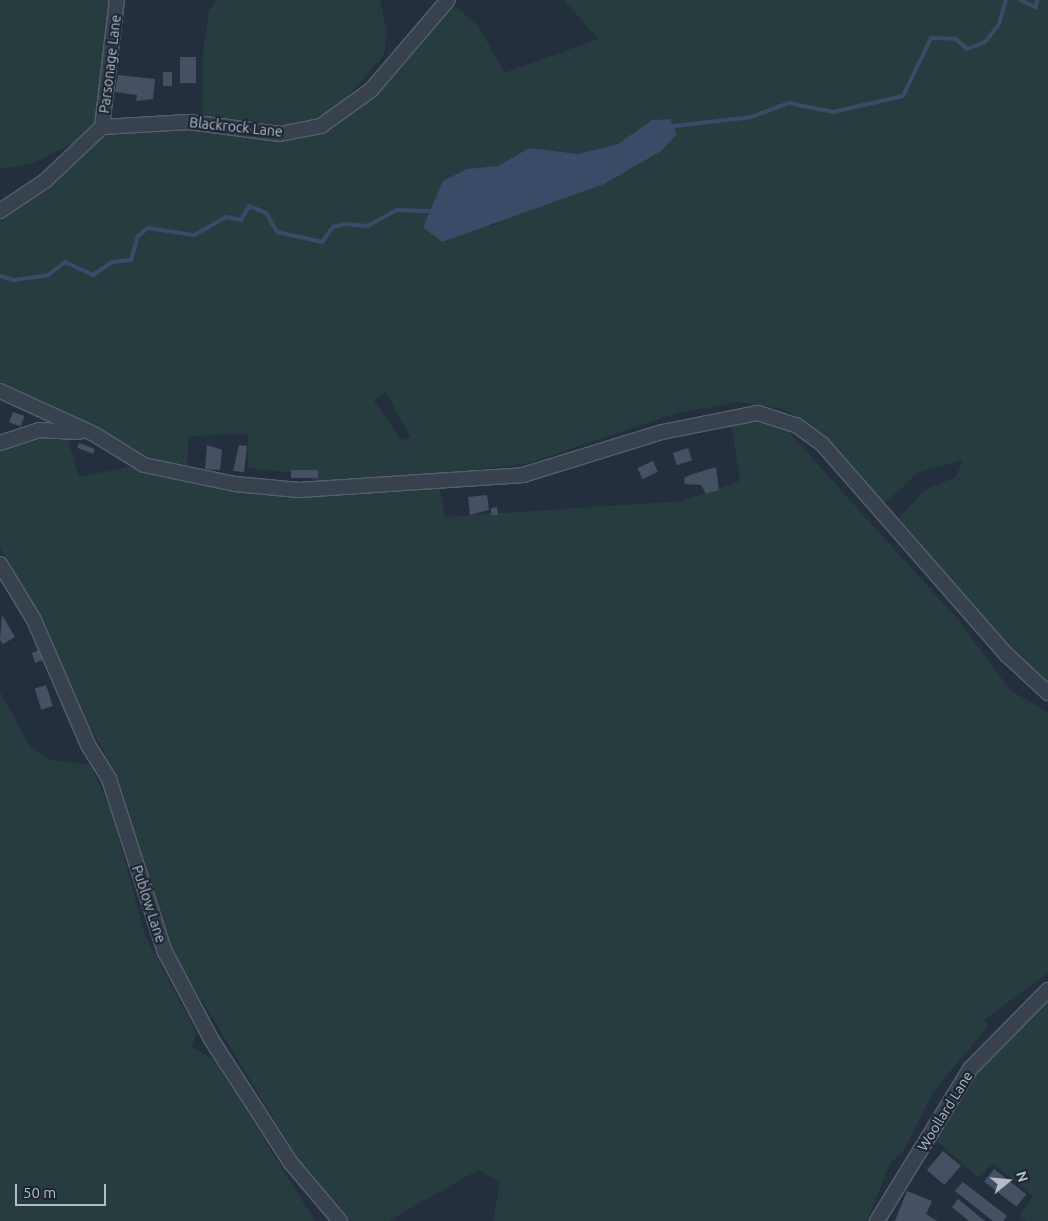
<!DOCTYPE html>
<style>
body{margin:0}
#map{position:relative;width:1048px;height:1221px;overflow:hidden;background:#242f3e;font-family:Ubuntu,sans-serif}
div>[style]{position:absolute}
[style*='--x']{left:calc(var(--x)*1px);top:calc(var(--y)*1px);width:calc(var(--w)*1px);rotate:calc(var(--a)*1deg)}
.green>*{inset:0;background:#263c3f}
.water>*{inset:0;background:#394c67}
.stream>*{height:4px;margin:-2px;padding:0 2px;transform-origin:2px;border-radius:2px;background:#394c67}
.building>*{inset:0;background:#455162;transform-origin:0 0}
.roads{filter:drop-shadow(1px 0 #565f6c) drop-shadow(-1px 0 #565f6c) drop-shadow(0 1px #565f6c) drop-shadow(0 -1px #565f6c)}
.street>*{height:14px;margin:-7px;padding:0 7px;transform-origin:7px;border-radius:7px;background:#38414e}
span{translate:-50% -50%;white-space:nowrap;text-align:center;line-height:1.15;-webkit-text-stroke:4.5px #1d2633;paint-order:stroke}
.street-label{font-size:14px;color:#b4bcc9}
.north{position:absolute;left:983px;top:1156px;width:50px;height:50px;-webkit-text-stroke:4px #1d2633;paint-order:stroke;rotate:73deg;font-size:14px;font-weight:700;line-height:20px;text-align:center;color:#b4bcc9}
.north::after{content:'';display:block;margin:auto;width:18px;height:22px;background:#b4bcc9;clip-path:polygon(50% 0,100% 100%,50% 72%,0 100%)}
.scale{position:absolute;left:15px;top:1184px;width:91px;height:22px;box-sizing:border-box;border:2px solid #b4bcc9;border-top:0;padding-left:6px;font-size:15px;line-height:18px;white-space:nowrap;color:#b4bcc9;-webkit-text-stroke:4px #1d2633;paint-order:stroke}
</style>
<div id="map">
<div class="green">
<i style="clip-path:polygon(0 0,110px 0,96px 126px,87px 136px,31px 164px,0 169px)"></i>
<i style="clip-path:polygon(216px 0,380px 0,387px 32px,384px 55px,338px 108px,316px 119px,282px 125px,202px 117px,203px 52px,209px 11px)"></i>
<i style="clip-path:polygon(evenodd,564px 0,1048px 0,1048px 688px,1011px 654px,899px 518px,924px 490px,956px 477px,963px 460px,919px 472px,883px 505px,802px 419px,783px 409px,740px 402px,677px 413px,526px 464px,437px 474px,445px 517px,682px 501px,740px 481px,731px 422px,757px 419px,784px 427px,960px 622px,1010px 690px,1048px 713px,1048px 973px,984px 1020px,988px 1026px,933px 1092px,903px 1152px,890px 1163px,867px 1221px,493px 1221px,500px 1182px,478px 1170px,388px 1221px,351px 1221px,301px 1164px,169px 946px,129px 817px,102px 748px,76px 707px,54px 649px,0 548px,0 447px,17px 439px,66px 434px,79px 477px,134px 466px,154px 475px,233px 492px,299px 495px,316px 475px,248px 468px,248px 434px,189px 436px,187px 467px,144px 459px,103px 432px,0 382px,0 216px,37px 196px,102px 137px,112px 133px,191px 127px,270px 141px,331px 127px,349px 116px,398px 68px,453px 5px,478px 25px,504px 73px,598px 39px,564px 0,670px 119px,677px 133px,491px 226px,467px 169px,498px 166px,529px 148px,579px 154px,618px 144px,652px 120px,670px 119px,564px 0,386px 392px,410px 437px,410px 438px,401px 440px,374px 401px,386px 392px)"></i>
<i style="clip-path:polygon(0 692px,30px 746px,49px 760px,91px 765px,113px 817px,145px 935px,197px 1034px,191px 1047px,214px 1059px,315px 1221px,0 1221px)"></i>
<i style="clip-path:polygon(1048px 997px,1048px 1221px,1028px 1221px,1019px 1216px,1033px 1196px,993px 1163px,978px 1178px,932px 1136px,976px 1070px)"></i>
</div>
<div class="water">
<i style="clip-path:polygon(670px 119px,677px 134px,661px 151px,604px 184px,442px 242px,423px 227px,443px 181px,467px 169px,498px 166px,529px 148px,579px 154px,618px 144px,652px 120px)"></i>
</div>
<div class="stream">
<i style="--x:1020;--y:0;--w:17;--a:24"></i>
<i style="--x:1036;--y:7;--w:7;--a:-82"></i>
<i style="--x:674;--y:126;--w:78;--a:-6.7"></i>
<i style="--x:751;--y:117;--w:40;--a:-20.2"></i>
<i style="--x:789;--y:103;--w:45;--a:11.6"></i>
<i style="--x:833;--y:112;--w:72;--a:-12.9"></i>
<i style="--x:903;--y:96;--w:64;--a:-64.2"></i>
<i style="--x:931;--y:38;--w:25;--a:2"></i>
<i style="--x:956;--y:39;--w:15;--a:42"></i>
<i style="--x:967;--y:49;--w:19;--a:-21"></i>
<i style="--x:985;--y:42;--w:23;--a:-52"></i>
<i style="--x:999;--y:24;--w:25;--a:-74"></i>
<i style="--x:0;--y:276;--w:15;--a:16"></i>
<i style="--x:14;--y:280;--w:34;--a:-8"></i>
<i style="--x:48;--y:275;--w:21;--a:-37"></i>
<i style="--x:65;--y:262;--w:31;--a:25"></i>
<i style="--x:93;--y:275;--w:23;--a:-34"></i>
<i style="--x:112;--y:262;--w:19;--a:-6"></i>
<i style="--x:131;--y:260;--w:25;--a:-74"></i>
<i style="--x:138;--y:236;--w:13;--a:-39"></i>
<i style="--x:148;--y:228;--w:47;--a:8.7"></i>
<i style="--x:194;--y:235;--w:37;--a:-29"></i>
<i style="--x:226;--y:217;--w:15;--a:11"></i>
<i style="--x:241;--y:220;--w:16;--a:-60"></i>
<i style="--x:249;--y:206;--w:18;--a:22"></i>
<i style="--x:266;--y:213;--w:22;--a:60"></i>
<i style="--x:277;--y:232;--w:46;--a:12.5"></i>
<i style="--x:322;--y:242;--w:19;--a:-54"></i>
<i style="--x:333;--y:227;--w:11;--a:-15"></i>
<i style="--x:344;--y:224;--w:23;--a:5"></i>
<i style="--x:367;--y:226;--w:34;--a:-28"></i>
<i style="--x:397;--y:210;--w:33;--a:2"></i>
</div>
<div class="building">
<i style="left:180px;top:57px;width:16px;height:26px"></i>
<i style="left:163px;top:72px;width:9px;height:14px"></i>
<i style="clip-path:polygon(118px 75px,155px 79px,153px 99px,136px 101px,137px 95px,115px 92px)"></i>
<i style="left:13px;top:412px;width:12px;height:11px;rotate:20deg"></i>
<i style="left:79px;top:443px;width:17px;height:5px;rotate:21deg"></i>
<i style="clip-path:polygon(207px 445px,222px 450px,220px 470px,205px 469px)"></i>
<i style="clip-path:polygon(239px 445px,247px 446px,244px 472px,233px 471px)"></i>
<i style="left:688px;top:448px;width:13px;height:16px;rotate:72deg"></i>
<i style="left:653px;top:461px;width:12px;height:17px;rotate:66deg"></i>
<i style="clip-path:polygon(716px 467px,719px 490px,706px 494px,701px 485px,685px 484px,684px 478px,690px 475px)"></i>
<i style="left:318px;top:470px;width:8px;height:27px;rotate:90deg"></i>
<i style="clip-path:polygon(487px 495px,489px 510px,470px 515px,468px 497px)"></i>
<i style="clip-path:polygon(497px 507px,498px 515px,491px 515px,491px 508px)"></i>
<i style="clip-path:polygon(2px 615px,15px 637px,3px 644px,0 640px)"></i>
<i style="clip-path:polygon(39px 650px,43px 660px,35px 663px,32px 653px)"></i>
<i style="left:46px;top:685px;width:22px;height:12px;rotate:72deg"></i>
<i style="left:943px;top:1151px;width:23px;height:25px;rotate:40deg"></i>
<i style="left:994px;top:1169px;width:41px;height:16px;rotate:38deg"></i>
<i style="clip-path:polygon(963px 1182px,1007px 1216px,1003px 1221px,993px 1221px,955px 1191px)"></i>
<i style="clip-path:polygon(907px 1191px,932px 1201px,926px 1214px,937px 1221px,895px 1221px)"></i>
<i style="clip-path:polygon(958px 1199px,985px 1221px,969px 1221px,952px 1207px)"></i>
</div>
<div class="roads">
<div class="street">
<i style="--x:102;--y:127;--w:128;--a:-83.3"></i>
<i style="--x:0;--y:211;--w:54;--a:-33.7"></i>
<i style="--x:45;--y:181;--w:79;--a:-43.5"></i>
<i style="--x:102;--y:127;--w:87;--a:-3.3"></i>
<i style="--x:189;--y:122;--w:92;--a:7.5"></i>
<i style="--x:280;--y:134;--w:42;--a:-11"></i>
<i style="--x:321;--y:126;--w:62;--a:-35.8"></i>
<i style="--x:371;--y:90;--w:118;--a:-49.5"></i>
<i style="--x:0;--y:391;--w:103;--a:24.6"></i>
<i style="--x:94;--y:434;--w:59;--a:31.8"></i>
<i style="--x:144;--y:465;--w:93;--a:11.8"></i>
<i style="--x:235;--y:484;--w:64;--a:5.4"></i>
<i style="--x:299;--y:490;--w:225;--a:-3.8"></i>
<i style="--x:523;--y:475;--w:145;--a:-17.2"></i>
<i style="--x:662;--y:432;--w:98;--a:-11.2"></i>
<i style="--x:758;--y:413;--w:40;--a:18"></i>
<i style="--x:796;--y:425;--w:32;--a:36"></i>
<i style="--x:822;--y:444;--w:281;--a:48.8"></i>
<i style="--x:1007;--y:655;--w:56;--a:42.8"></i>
<i style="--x:0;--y:443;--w:41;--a:-18.4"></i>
<i style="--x:39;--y:430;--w:40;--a:2.9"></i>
<i style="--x:0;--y:564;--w:66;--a:58.7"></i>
<i style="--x:34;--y:620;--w:136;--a:66.6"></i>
<i style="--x:88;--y:745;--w:40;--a:58"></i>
<i style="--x:109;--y:779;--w:182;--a:72.1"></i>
<i style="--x:165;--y:952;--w:98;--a:62.1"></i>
<i style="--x:211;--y:1039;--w:148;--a:57.2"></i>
<i style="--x:291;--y:1163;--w:76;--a:49.8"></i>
<i style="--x:877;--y:1221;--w:178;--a:-58.5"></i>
<i style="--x:970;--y:1069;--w:111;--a:-45.4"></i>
</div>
</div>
<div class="street-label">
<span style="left:110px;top:64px;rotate:-83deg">Parsonage Lane</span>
<span style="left:236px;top:127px;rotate:6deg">Blackrock Lane</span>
<span style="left:149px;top:904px;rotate:72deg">Publow Lane</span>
<span style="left:945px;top:1111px;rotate:-58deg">Woollard Lane</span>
</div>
<div class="north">N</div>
<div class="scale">50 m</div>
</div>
